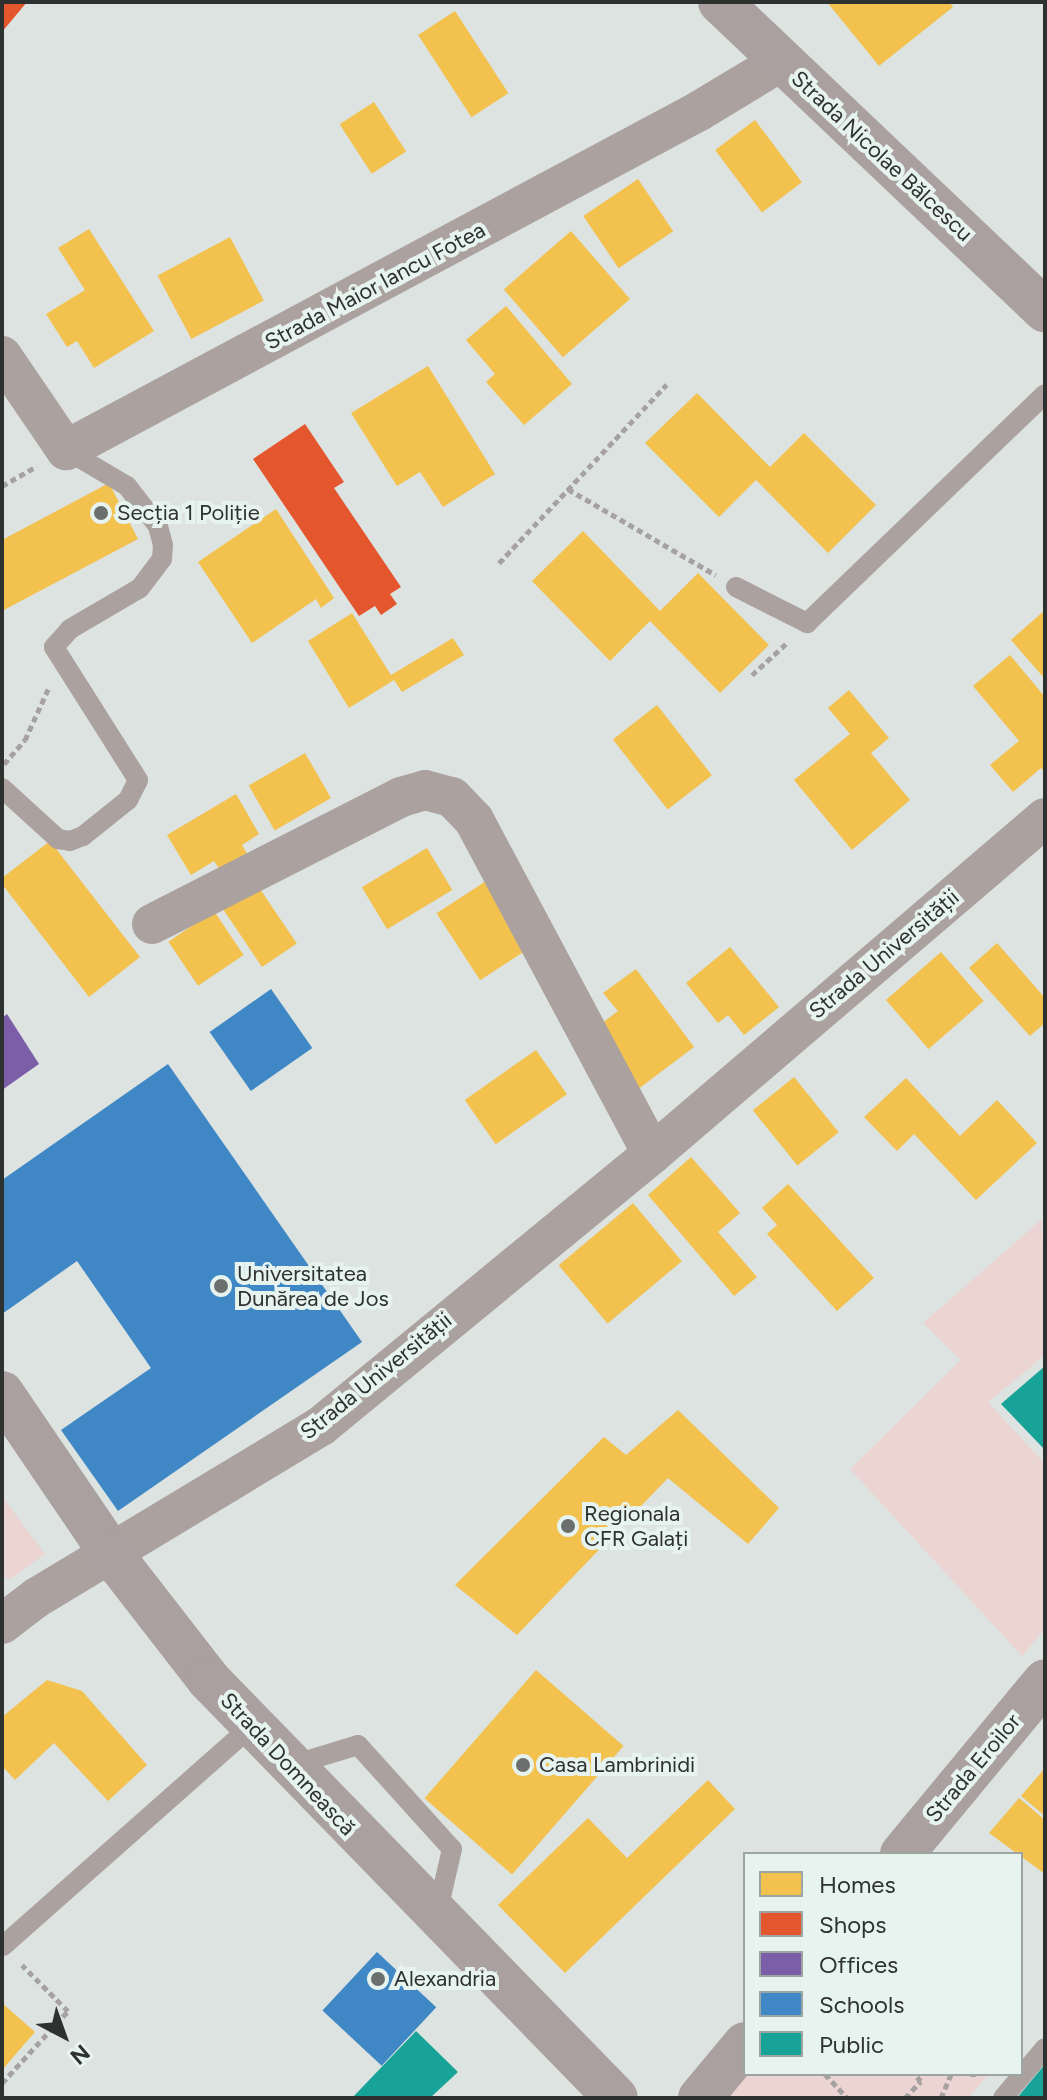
<!DOCTYPE html>
<meta charset="utf-8">
<style>
body{margin:0}
#map{position:relative;width:1047px;height:2100px;overflow:hidden;background:#dde3e0;font-family:Figtree,sans-serif}
div>[style]{position:absolute}
[style*='--x']{left:calc(var(--x)*1px);top:calc(var(--y)*1px);width:calc(var(--w)*1px);rotate:calc(var(--a)*1deg)}
.green>*{inset:0;background:#ecd4d3}
.homes>*{inset:0;background:#f2c14e;transform-origin:0 0}
.shops>*{inset:0;background:#e4572e}
.offices>*{inset:0;background:#7b5ea7}
.schools>*{inset:0;background:#3f88c5;transform-origin:0 0}
.public>*{inset:0;background:#17a398}
.path>*{height:5px;margin-top:-2.5px;transform-origin:0;background:repeating-linear-gradient(90deg,#a7a2a2 0 6px,transparent 0 10px)}
.lane>*{height:20px;margin:-10px;padding:0 10px;transform-origin:10px;border-radius:10px;background:#aba2a0}
.street>*{height:40px;margin:-20px;padding:0 20px;transform-origin:20px;border-radius:20px;background:#aba2a0}
.secondary>*{height:44px;margin:-22px;padding:0 22px;transform-origin:22px;border-radius:22px;background:#a9a09f}
.dots>*{width:22px;height:22px;translate:-50% -50%;box-sizing:border-box;border:4px solid #e7f3ef;border-radius:50%}
span{translate:-50% -50%;white-space:nowrap;text-align:center;line-height:1.15;-webkit-text-stroke:8px #e7f3ef;paint-order:stroke}
.street-label{font-size:22px;color:#2d3130}
.poi-label{font-size:22px;color:#2d3130}
.left{translate:0 -50%;text-align:left}
.frame{position:absolute;inset:0;border:4px solid #2d3130;pointer-events:none}
.legend{position:absolute;left:743px;top:1852px;width:280px;height:224px;box-sizing:border-box;background:#e7f3ef;border:2px solid #9da5a3;margin:0;padding:10px 14px;list-style:none;font-size:24px;color:#2d3130}
.legend li{display:flex;align-items:center;gap:16px;height:40px}
.legend b{width:40px;border:2px solid #9da5a3}
.north{position:absolute;left:24px;top:1996px;width:80px;height:80px;-webkit-text-stroke:6px #e7f3ef;paint-order:stroke;rotate:139deg;font-size:22px;font-weight:700;line-height:32px;text-align:center;color:#2d3130}
.north::after{content:'';display:block;margin:auto;width:28px;height:36px;background:#2d3130;clip-path:polygon(50% 0,100% 100%,50% 72%,0 100%)}
</style>
<div id="map">
<div class="green">
<i style="clip-path:polygon(1042px 1219px,1045px 1355px,988px 1402px,1045px 1464px,1045px 1629px,1022px 1656px,850px 1469px,961px 1360px,923px 1323px)"></i>
<i style="clip-path:polygon(2px 1496px,45px 1554px,9px 1580px,2px 1576px)"></i>
<i style="clip-path:polygon(745px 2074px,989px 2074px,968px 2098px,724px 2098px)"></i>
</div>
<div class="homes">
<i style="clip-path:polygon(827px 2px,949px 2px,953px 7px,879px 66px)"></i>
<i style="left:455px;top:11px;width:98px;height:44px;rotate:57deg"></i>
<i style="left:374px;top:102px;width:59px;height:41px;rotate:57deg"></i>
<i style="left:755px;top:120px;width:78px;height:50px;rotate:53deg"></i>
<i style="left:638px;top:179px;width:63px;height:66px;rotate:56deg"></i>
<i style="clip-path:polygon(89px 229px,154px 331px,94px 368px,77px 341px,67px 347px,46px 314px,85px 290px,58px 248px)"></i>
<i style="left:571px;top:231px;width:90px;height:89px;rotate:49deg"></i>
<i style="left:230px;top:237px;width:72px;height:82px;rotate:62deg"></i>
<i style="clip-path:polygon(506px 306px,572px 384px,524px 425px,486px 382px,495px 374px,466px 340px)"></i>
<i style="clip-path:polygon(428px 366px,495px 474px,443px 507px,420px 472px,397px 486px,351px 413px)"></i>
<i style="clip-path:polygon(697px 393px,770px 467px,804px 433px,876px 505px,828px 553px,756px 480px,719px 517px,645px 443px)"></i>
<i style="clip-path:polygon(109px 483px,138px 539px,2px 611px,2px 540px)"></i>
<i style="clip-path:polygon(276px 509px,334px 598px,321px 608px,316px 599px,252px 643px,198px 562px)"></i>
<i style="clip-path:polygon(583px 531px,660px 611px,698px 573px,769px 645px,720px 693px,650px 621px,610px 661px,532px 581px)"></i>
<i style="clip-path:polygon(1045px 610px,1045px 679px,1011px 640px)"></i>
<i style="clip-path:polygon(352px 613px,391px 675px,453px 638px,464px 655px,402px 692px,394px 680px,349px 708px,308px 641px)"></i>
<i style="clip-path:polygon(1010px 655px,1045px 697px,1045px 773px,1041px 768px,1013px 792px,990px 765px,1019px 741px,973px 686px)"></i>
<i style="clip-path:polygon(849px 690px,889px 738px,871px 753px,910px 800px,852px 850px,794px 780px,850px 734px,828px 708px)"></i>
<i style="left:657px;top:705px;width:89px;height:56px;rotate:52deg"></i>
<i style="left:305px;top:753px;width:52px;height:65px;rotate:60deg"></i>
<i style="clip-path:polygon(236px 794px,259px 834px,242px 845px,249px 857px,222px 873px,214px 861px,191px 875px,167px 835px)"></i>
<i style="clip-path:polygon(50px 841px,140px 957px,89px 997px,2px 884px,2px 878px)"></i>
<i style="left:427px;top:848px;width:49px;height:76px;rotate:59deg"></i>
<i style="left:486px;top:881px;width:80px;height:59px;rotate:57deg"></i>
<i style="left:256px;top:883px;width:73px;height:42px;rotate:56deg"></i>
<i style="left:214px;top:911px;width:53px;height:55px;rotate:56deg"></i>
<i style="clip-path:polygon(997px 943px,1045px 998px,1045px 1023px,1030px 1036px,969px 968px)"></i>
<i style="clip-path:polygon(730px 947px,779px 1007px,744px 1035px,728px 1015px,718px 1023px,686px 983px)"></i>
<i style="left:941px;top:952px;width:65px;height:73px;rotate:49deg"></i>
<i style="clip-path:polygon(636px 969px,694px 1047px,633px 1093px,589px 1033px,618px 1011px,603px 993px)"></i>
<i style="left:536px;top:1050px;width:54px;height:87px;rotate:55deg"></i>
<i style="left:794px;top:1077px;width:71px;height:53px;rotate:51deg"></i>
<i style="clip-path:polygon(906px 1078px,960px 1136px,997px 1100px,1037px 1143px,976px 1200px,914px 1134px,897px 1151px,864px 1117px)"></i>
<i style="clip-path:polygon(691px 1157px,740px 1213px,718px 1232px,757px 1277px,734px 1296px,648px 1195px)"></i>
<i style="clip-path:polygon(788px 1184px,874px 1278px,837px 1311px,767px 1234px,777px 1225px,762px 1208px)"></i>
<i style="left:633px;top:1203px;width:76px;height:97px;rotate:50deg"></i>
<i style="clip-path:polygon(678px 1410px,779px 1508px,748px 1544px,668px 1478px,517px 1635px,455px 1585px,604px 1437px,626px 1455px)"></i>
<i style="left:536px;top:1670px;width:116px;height:170px;rotate:41deg"></i>
<i style="clip-path:polygon(47px 1680px,82px 1691px,147px 1765px,108px 1801px,54px 1743px,15px 1780px,2px 1766px,2px 1717px)"></i>
<i style="clip-path:polygon(1045px 1768px,1045px 1816px,1021px 1796px)"></i>
<i style="clip-path:polygon(708px 1780px,735px 1809px,565px 1973px,498px 1905px,588px 1818px,627px 1858px)"></i>
<i style="clip-path:polygon(1019px 1798px,1045px 1820px,1045px 1874px,989px 1833px)"></i>
<i style="clip-path:polygon(2px 2003px,35px 2032px,2px 2070px)"></i>
</div>
<div class="shops">
<i style="clip-path:polygon(2px 2px,27px 2px,2px 32px)"></i>
<i style="clip-path:polygon(305px 424px,344px 482px,334px 488px,401px 587px,390px 594px,397px 604px,381px 615px,375px 606px,359px 616px,253px 459px)"></i>
</div>
<div class="offices">
<i style="clip-path:polygon(7px 1014px,39px 1064px,2px 1090px,2px 1018px)"></i>
</div>
<div class="schools">
<i style="left:271px;top:989px;width:72px;height:75px;rotate:55deg"></i>
<i style="clip-path:polygon(168px 1064px,362px 1342px,118px 1511px,61px 1430px,151px 1368px,77px 1261px,2px 1314px,2px 1180px)"></i>
<i style="left:377px;top:1952px;width:81px;height:80px;rotate:43deg"></i>
</div>
<div class="public">
<i style="clip-path:polygon(1045px 1366px,1045px 1450px,1001px 1404px)"></i>
<i style="clip-path:polygon(416px 2031px,458px 2072px,430px 2098px,352px 2098px)"></i>
<i style="clip-path:polygon(1045px 2064px,1045px 2098px,1017px 2098px)"></i>
</div>
<div class="path">
<i style="--x:2;--y:486;--w:40;--a:-29.7"></i>
<i style="--x:568;--y:489;--w:171;--a:30.2"></i>
<i style="--x:499;--y:563;--w:245;--a:-46.8"></i>
<i style="--x:752;--y:675;--w:50;--a:-42.6"></i>
<i style="--x:4;--y:764;--w:32;--a:-49"></i>
<i style="--x:25;--y:740;--w:58;--a:-65.6"></i>
<i style="--x:825;--y:2074;--w:33;--a:47"></i>
<i style="--x:970;--y:2074;--w:6;--a:0"></i>
<i style="--x:2;--y:2083;--w:98;--a:-47.5"></i>
<i style="--x:68;--y:2011;--w:65;--a:-135"></i>
<i style="--x:905;--y:2098;--w:23;--a:-47"></i>
<i style="--x:921;--y:2081;--w:10;--a:-135"></i>
<i style="--x:941;--y:2098;--w:26;--a:-67"></i>
</div>
<div class="lane">
<i style="--x:736;--y:587;--w:80;--a:26.9"></i>
<i style="--x:807;--y:623;--w:330;--a:-43.9"></i>
<i style="--x:2;--y:788;--w:76;--a:42.3"></i>
<i style="--x:58;--y:839;--w:12;--a:9"></i>
<i style="--x:70;--y:841;--w:14;--a:-21"></i>
<i style="--x:83;--y:836;--w:58;--a:-38.7"></i>
<i style="--x:128;--y:800;--w:22;--a:-63"></i>
<i style="--x:138;--y:780;--w:157;--a:-122.3"></i>
<i style="--x:54;--y:647;--w:24;--a:-48"></i>
<i style="--x:70;--y:629;--w:81;--a:-30.4"></i>
<i style="--x:140;--y:588;--w:36;--a:-53"></i>
<i style="--x:162;--y:559;--w:14;--a:-86"></i>
<i style="--x:163;--y:545;--w:20;--a:-105"></i>
<i style="--x:158;--y:526;--w:51;--a:-127.8"></i>
<i style="--x:127;--y:486;--w:71;--a:-149.5"></i>
<i style="--x:289;--y:1766;--w:72;--a:-16.9"></i>
<i style="--x:358;--y:1745;--w:140;--a:47.9"></i>
<i style="--x:452;--y:1849;--w:67;--a:103"></i>
<i style="--x:3;--y:1946;--w:332;--a:-41.5"></i>
<i style="--x:1003;--y:2098;--w:65;--a:-50"></i>
</div>
<div class="street">
<i style="--x:2;--y:356;--w:114;--a:55.8"></i>
<i style="--x:66;--y:450;--w:718;--a:-28.17"></i>
<i style="--x:699;--y:111;--w:97;--a:-31.1"></i>
<i style="--x:152;--y:924;--w:280;--a:-27"></i>
<i style="--x:401;--y:797;--w:25;--a:-16"></i>
<i style="--x:425;--y:790;--w:28;--a:15"></i>
<i style="--x:452;--y:797;--w:32;--a:46"></i>
<i style="--x:474;--y:820;--w:378;--a:61.9"></i>
<i style="--x:2;--y:1624;--w:43;--a:-37.4"></i>
<i style="--x:36;--y:1598;--w:333;--a:-31.1"></i>
<i style="--x:321;--y:1426;--w:428;--a:-39.4"></i>
<i style="--x:652;--y:1154;--w:517;--a:-40.53"></i>
</div>
<div class="secondary">
<i style="--x:720;--y:2;--w:448;--a:43.5"></i>
<i style="--x:2;--y:1393;--w:196;--a:55.8"></i>
<i style="--x:112;--y:1555;--w:158;--a:52.2"></i>
<i style="--x:209;--y:1680;--w:583;--a:45.76"></i>
<i style="--x:902;--y:1854;--w:224;--a:-50.4"></i>
<i style="--x:700;--y:2098;--w:70;--a:-50.2"></i>
</div>
<div class="dots">
<i style="left:101px;top:513px;background:#6b6f6e"></i>
<i style="left:221px;top:1286px;background:#6b6f6e"></i>
<i style="left:568px;top:1526px;background:#6b6f6e"></i>
<i style="left:523px;top:1765px;background:#6b6f6e"></i>
<i style="left:378px;top:1979px;background:#6b6f6e"></i>
</div>
<div class="street-label">
<span style="left:882px;top:156px;rotate:43deg">Strada Nicolae Bălcescu</span>
<span style="left:375px;top:286px;rotate:-28deg">Strada Maior Iancu Fotea</span>
<span style="left:884px;top:954px;rotate:-40deg">Strada Universității</span>
<span style="left:376px;top:1376px;rotate:-39deg">Strada Universității</span>
<span style="left:288px;top:1764px;rotate:47deg">Strada Domnească</span>
<span style="left:973px;top:1768px;rotate:-50deg">Strada Eroilor</span>
</div>
<div class="poi-label">
<span class="left" style="left:117px;top:513px">Secția 1 Poliție</span>
<span class="left" style="left:237px;top:1286px">Universitatea<br>Dunărea de Jos</span>
<span class="left" style="left:584px;top:1526px">Regionala<br>CFR Galați</span>
<span class="left" style="left:539px;top:1765px">Casa Lambrinidi</span>
<span class="left" style="left:394px;top:1979px">Alexandria</span>
</div>
<div class="frame"></div>
<ul class="legend">
<li><b style="height:22px;background:#f2c14e"></b>Homes</li>
<li><b style="height:22px;background:#e4572e"></b>Shops</li>
<li><b style="height:22px;background:#7b5ea7"></b>Offices</li>
<li><b style="height:22px;background:#3f88c5"></b>Schools</li>
<li><b style="height:22px;background:#17a398"></b>Public</li>
</ul>
<div class="north">N</div>
</div>
